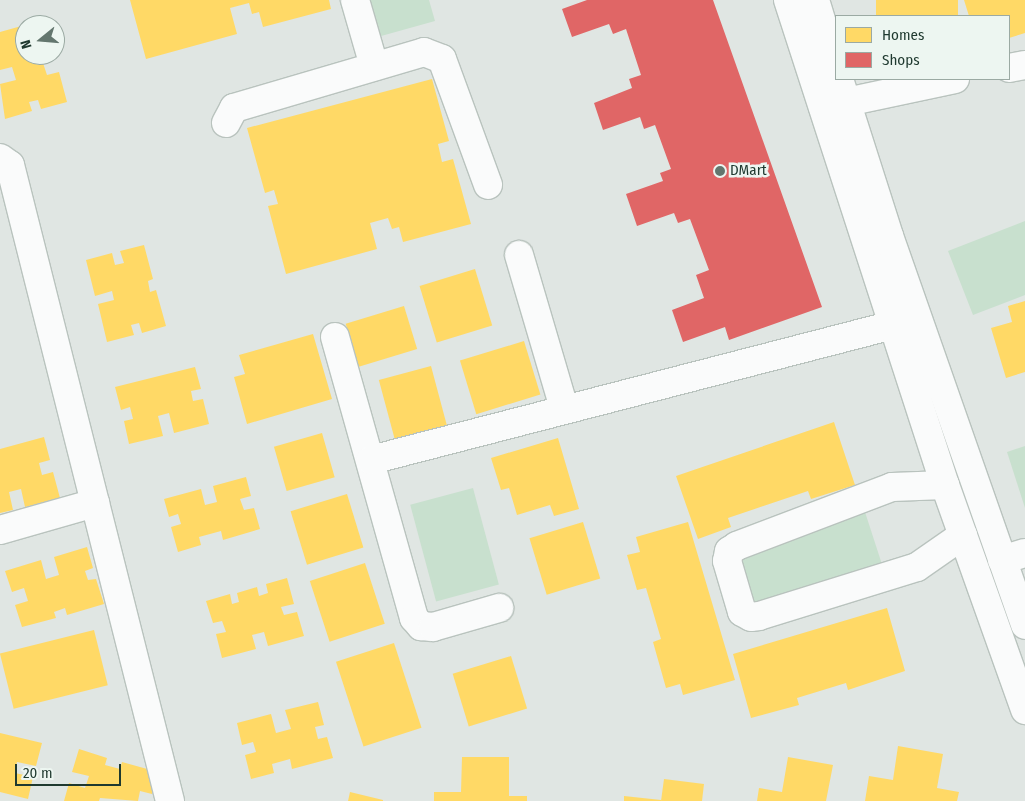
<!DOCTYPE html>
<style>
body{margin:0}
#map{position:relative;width:1025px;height:801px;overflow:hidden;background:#e0e6e3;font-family:"Fira Sans Condensed",sans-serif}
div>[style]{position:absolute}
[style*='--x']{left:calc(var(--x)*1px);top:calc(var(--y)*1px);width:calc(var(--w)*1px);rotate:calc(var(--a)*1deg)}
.green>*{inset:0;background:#c8e0ce;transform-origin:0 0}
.homes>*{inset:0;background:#ffd966;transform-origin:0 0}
.shops>*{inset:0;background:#e06666}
.roads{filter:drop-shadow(1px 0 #b9c3be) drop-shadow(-1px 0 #b9c3be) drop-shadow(0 1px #b9c3be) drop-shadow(0 -1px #b9c3be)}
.street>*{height:28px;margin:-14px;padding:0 14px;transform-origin:14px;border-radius:14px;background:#fafbfb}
.secondary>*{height:28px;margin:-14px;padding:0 14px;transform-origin:14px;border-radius:14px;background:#fafbfb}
.dots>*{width:14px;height:14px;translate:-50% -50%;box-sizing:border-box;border:2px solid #edf6f1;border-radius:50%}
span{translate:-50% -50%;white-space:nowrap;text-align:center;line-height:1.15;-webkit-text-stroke:5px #edf6f1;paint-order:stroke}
.poi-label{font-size:15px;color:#1f392f}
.left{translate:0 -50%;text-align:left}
.legend{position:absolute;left:835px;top:15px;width:175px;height:65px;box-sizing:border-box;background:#edf6f1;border:1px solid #9baaa3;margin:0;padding:6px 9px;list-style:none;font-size:15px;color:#1f392f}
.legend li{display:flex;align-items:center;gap:10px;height:25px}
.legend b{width:25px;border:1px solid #9baaa3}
.north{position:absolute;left:15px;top:15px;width:50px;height:50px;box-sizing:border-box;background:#edf6f1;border:1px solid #9baaa3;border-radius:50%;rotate:253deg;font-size:14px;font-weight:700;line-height:20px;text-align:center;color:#1f392f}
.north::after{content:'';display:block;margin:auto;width:18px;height:22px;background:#63766e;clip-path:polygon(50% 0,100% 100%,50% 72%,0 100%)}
.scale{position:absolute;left:15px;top:764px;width:106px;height:22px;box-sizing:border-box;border:2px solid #1f392f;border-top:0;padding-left:6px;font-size:15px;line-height:18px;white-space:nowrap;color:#1f392f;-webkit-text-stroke:4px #edf6f1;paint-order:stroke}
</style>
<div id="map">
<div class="green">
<i style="clip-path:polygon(364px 0,429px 0,435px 21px,374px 38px)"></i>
<i style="clip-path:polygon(1025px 221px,1025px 295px,973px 315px,948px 251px)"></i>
<i style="clip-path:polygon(1025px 446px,1025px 508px,1007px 452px)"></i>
<i style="left:473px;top:488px;width:100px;height:65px;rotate:75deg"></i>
<i style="left:865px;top:512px;width:57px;height:142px;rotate:72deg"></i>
</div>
<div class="homes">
<i style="clip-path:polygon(130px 0,329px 0,331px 9px,263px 27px,259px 12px,252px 14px,249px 3px,230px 8px,237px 34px,146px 59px)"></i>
<i style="left:876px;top:0;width:82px;height:17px"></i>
<i style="clip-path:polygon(964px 0,1025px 0,1025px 33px,1009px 38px,1009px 16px,969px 16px)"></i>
<i style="clip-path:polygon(45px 20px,46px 25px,27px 25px,27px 24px)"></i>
<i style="clip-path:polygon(25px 25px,25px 55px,54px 55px,42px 60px,47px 75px,59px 72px,67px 102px,41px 109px,38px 100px,29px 102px,32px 111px,5px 119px,0 84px,16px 80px,12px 67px,0 70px,0 32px)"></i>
<i style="clip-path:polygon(432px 79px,449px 141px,438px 144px,442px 162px,453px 159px,471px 224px,403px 242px,399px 227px,392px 229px,388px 218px,370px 223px,377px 249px,286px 274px,268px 206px,278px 204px,274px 190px,265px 193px,247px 128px)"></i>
<i style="clip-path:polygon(144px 245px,153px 279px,148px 281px,150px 292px,156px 290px,166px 326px,142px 333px,139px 323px,131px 325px,134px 335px,107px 342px,98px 304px,114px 300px,112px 291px,95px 296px,86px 260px,112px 253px,115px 265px,124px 263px,120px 251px)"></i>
<i style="left:475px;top:269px;width:59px;height:58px;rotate:73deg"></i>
<i style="clip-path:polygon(1025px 301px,1025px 372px,1006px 378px,991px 328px,1012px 322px,1008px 306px)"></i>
<i style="left:404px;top:306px;width:45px;height:61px;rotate:73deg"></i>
<i style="clip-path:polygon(313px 334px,332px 399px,247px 424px,234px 377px,245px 374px,239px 355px)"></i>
<i style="left:524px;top:341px;width:56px;height:67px;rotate:73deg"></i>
<i style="left:431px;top:366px;width:62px;height:54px;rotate:75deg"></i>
<i style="clip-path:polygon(195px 367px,201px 389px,191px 391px,193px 401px,203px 399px,209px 424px,174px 433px,169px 413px,158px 416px,163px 436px,129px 444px,124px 421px,133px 419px,130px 407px,121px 410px,115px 387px)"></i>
<i style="clip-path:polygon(834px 422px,855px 485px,811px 499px,808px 491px,728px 518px,731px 527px,698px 539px,676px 476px)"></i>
<i style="left:322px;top:433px;width:46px;height:50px;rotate:74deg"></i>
<i style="clip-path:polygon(44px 437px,50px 460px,39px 463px,42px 475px,53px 472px,60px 498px,25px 507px,21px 489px,9px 492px,13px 510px,0 513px,0 449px)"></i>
<i style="clip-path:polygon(558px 438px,579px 509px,554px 516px,550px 505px,517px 515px,509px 488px,501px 490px,491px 458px)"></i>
<i style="clip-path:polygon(246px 477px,251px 496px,240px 499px,244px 510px,254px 508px,260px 529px,223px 540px,221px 531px,199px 537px,201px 545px,178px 552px,171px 527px,181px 524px,178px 514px,169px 517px,164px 499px,201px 489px,205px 505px,217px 502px,213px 486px)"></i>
<i style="left:347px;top:494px;width:56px;height:59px;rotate:73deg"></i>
<i style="left:583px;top:522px;width:59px;height:56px;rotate:73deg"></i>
<i style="clip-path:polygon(688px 522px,735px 680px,683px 695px,680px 684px,666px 688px,653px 642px,661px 639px,646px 588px,637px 590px,627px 555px,640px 552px,636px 537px)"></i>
<i style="clip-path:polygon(87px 547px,93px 568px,85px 571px,88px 580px,96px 579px,104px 604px,67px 615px,65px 608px,54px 612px,56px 618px,22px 627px,15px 605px,28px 601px,24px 588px,12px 592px,5px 571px,41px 560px,46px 579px,59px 575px,54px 557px)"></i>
<i style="left:365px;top:563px;width:64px;height:58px;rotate:72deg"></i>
<i style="clip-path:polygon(287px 578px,294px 604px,281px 607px,284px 615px,297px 612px,304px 636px,268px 646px,264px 632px,252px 635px,256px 649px,222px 658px,216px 634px,226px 632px,222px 621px,213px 623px,206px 601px,230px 594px,232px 604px,239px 602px,237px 593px,257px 587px,259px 596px,268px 593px,266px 584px)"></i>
<i style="clip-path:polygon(887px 608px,905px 671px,848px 690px,846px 683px,797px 698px,799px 705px,751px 718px,733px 654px)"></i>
<i style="left:94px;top:630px;width:57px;height:97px;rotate:76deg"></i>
<i style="left:394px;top:643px;width:89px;height:61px;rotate:72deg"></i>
<i style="left:511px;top:656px;width:55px;height:61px;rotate:73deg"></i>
<i style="clip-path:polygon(318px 702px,324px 725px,315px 727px,318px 739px,327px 737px,333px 758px,292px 769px,290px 759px,272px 764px,274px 773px,251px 779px,245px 755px,256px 752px,253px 742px,242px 745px,237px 723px,271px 714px,276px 733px,291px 729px,285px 710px)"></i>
<i style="clip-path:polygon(0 733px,42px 743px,36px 766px,17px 762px,15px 773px,33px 777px,28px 799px,0 792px)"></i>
<i style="clip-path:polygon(898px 746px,943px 754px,937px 788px,959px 792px,957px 801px,865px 801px,869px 776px,893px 780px)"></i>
<i style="clip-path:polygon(79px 749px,107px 758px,105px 765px,120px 769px,122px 762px,158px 772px,152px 794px,140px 791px,138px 801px,100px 798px,99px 801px,64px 801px,69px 783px,85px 788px,89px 776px,72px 772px)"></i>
<i style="clip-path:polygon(462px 757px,509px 757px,509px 796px,527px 796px,527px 801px,434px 801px,434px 792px,461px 792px)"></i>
<i style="clip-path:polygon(788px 757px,833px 765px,826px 801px,757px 801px,759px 788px,782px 792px)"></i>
<i style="clip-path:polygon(664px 779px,704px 784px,702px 801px,661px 801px)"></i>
<i style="clip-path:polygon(350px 792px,383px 800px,383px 801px,348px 801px)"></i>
<i style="clip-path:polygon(624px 796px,661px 800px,661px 801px,624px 801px)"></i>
</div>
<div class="shops">
<i style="clip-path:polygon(587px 0,713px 0,822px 307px,729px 340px,725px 327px,683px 342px,672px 310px,704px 298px,696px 275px,709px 270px,690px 219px,678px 223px,674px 213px,637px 226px,626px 194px,663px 181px,660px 173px,671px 169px,655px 125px,644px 129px,640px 117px,603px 130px,594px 103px,632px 88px,629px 79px,641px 75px,626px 29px,613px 34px,609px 24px,572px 37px,562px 9px)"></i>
</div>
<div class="roads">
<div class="street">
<i style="--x:355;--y:0;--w:69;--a:73.9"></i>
<i style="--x:1009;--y:68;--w:16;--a:-11"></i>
<i style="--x:823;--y:107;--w:135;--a:-12"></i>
<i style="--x:226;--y:123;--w:17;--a:-62"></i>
<i style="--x:234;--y:108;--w:198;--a:-16.4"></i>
<i style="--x:424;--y:52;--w:19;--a:21"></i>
<i style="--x:442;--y:59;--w:134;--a:69.9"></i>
<i style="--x:0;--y:158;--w:12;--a:35"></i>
<i style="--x:10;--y:165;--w:656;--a:75.88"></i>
<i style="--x:519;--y:255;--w:159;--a:73.6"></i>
<i style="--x:335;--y:337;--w:292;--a:74.3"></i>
<i style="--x:414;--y:618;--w:11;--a:49"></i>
<i style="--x:421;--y:626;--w:12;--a:5"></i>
<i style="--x:433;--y:627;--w:69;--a:-16.1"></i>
<i style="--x:371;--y:460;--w:539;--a:-14.5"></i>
<i style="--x:945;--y:485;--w:53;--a:177.8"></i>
<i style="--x:892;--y:487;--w:166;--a:159.2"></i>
<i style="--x:737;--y:546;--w:9;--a:148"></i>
<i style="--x:729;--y:551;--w:10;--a:101"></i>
<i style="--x:727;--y:561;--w:53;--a:73.6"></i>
<i style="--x:742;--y:612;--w:10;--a:29"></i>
<i style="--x:751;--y:617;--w:8;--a:-7"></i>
<i style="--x:759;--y:616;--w:165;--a:-17.2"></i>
<i style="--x:917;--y:567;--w:56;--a:-34.8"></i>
<i style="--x:0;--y:530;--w:99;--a:-15.9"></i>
<i style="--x:1002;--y:560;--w:24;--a:-17"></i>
</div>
<div class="secondary">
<i style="--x:788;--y:0;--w:510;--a:72.06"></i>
<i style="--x:945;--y:485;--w:239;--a:70.4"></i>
<i style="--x:815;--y:0;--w:72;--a:73.1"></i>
<i style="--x:839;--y:79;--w:165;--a:72.3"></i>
<i style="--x:889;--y:236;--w:412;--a:70.7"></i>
</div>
</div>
<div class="dots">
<i style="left:720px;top:171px;background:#63766e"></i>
</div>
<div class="poi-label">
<span class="left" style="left:730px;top:171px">DMart</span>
</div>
<ul class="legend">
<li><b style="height:14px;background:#ffd966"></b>Homes</li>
<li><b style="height:14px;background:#e06666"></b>Shops</li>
</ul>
<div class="north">N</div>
<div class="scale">20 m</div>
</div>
